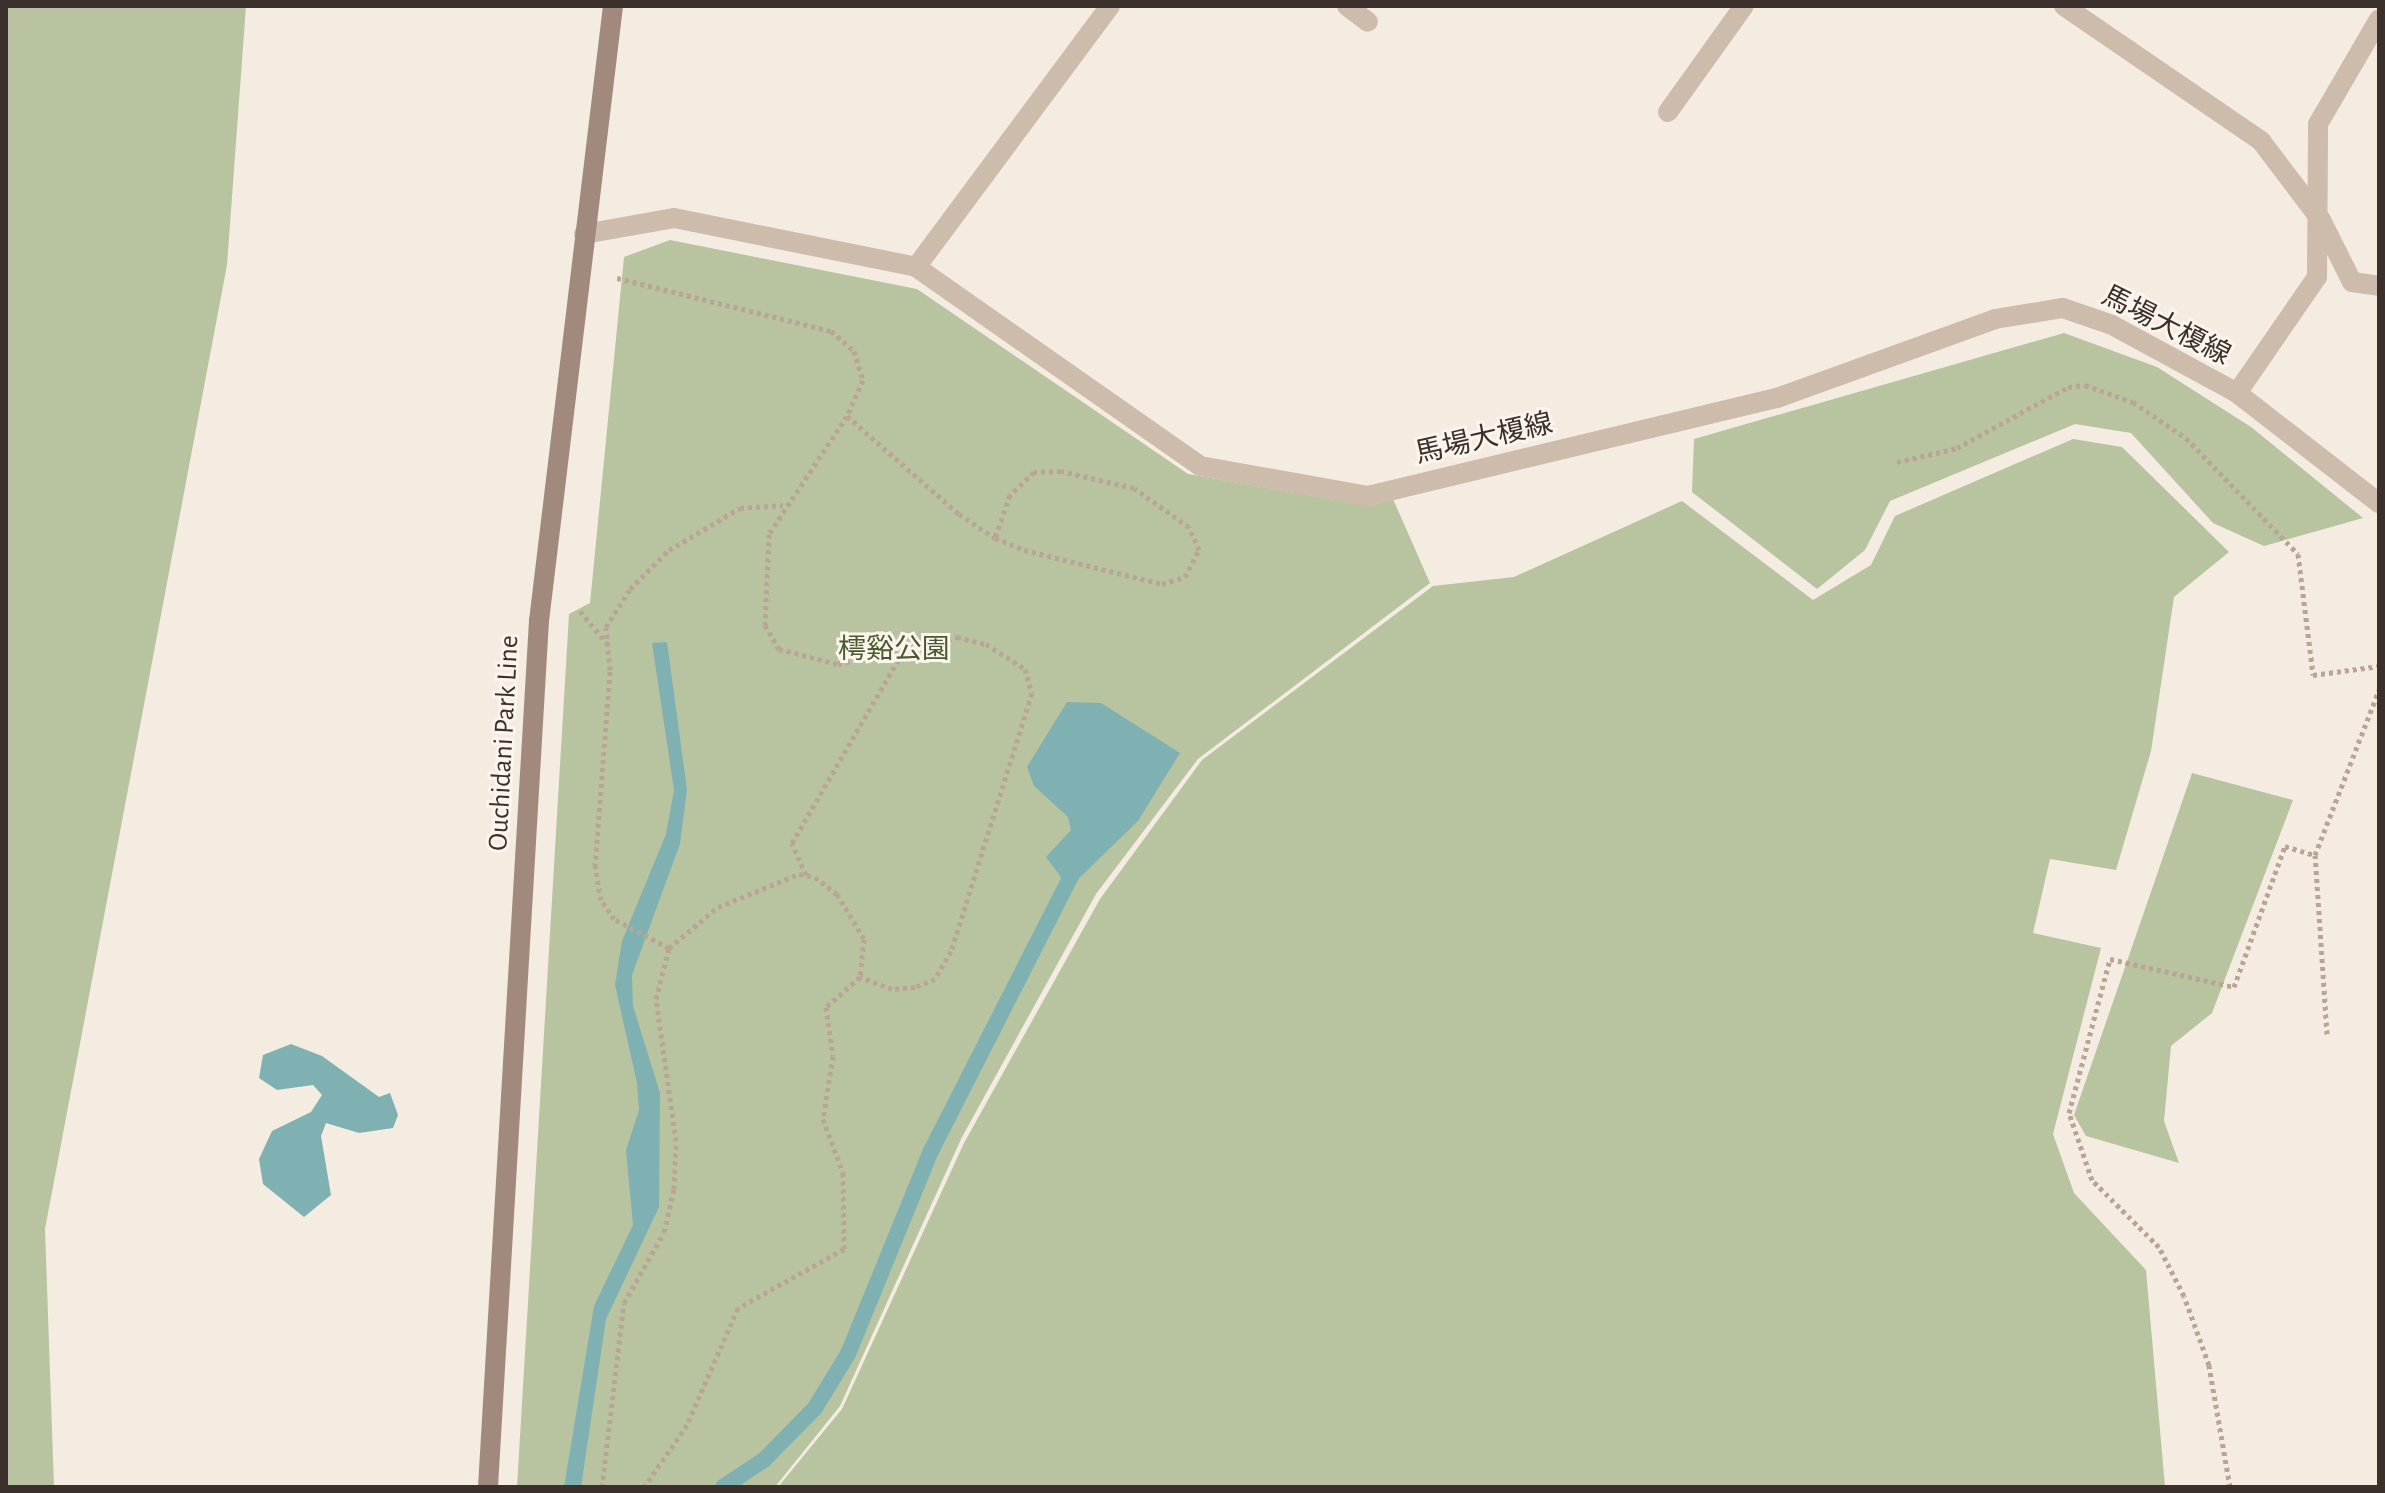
<!DOCTYPE html>
<meta charset="utf-8">
<style>
body{margin:0}
#map{position:relative;width:2385px;height:1493px;overflow:hidden;background:#f4ebe1;font-family:"Alegreya Sans","Noto Sans JP",sans-serif}
div>[style]{position:absolute}
[style*='--x']{left:calc(var(--x)*1px);top:calc(var(--y)*1px);width:calc(var(--w)*1px);rotate:calc(var(--a)*1deg)}
.green>*{inset:0;background:#b8c4a0}
.water>*{inset:0;background:#7fb0b2}
.stream>*{height:16px;margin:-8px;padding:0 8px;transform-origin:8px;border-radius:8px;background:#7fb0b2}
.path>*{height:5px;margin-top:-2.5px;transform-origin:0;background:repeating-linear-gradient(90deg,#b9a596 0 4px,transparent 0 8px)}
.service>*{height:20px;margin:-10px;padding:0 10px;transform-origin:10px;border-radius:10px;background:#cdbbac}
.minor>*{height:20px;margin:-10px;padding:0 10px;transform-origin:10px;border-radius:10px;background:#cdbbac}
.secondary>*{height:20px;margin:-10px;padding:0 10px;transform-origin:10px;border-radius:10px;background:#a18a7d}
span{translate:-50% -50%;white-space:nowrap;text-align:center;line-height:1.15;-webkit-text-stroke:6px #fbf5ee;paint-order:stroke}
.street-label{font-size:28px;color:#3b302b}
.park-label{font-size:28px;color:#4a5a2e}
.frame{position:absolute;inset:0;border:8px solid #3b302b;pointer-events:none}
</style>
<div id="map">
<div class="green">
<i style="clip-path:polygon(6px 6px,246px 6px,227px 265px,45px 1229px,54px 1487px,6px 1487px)"></i>
<i style="clip-path:polygon(670px 240px,917px 289px,1188px 474px,1370px 506px,1393px 499px,1430px 583px,1198px 759px,1096px 894px,962px 1137px,840px 1406px,775px 1487px,517px 1487px,569px 614px,590px 603px,624px 257px)"></i>
<i style="clip-path:polygon(2064px 333px,2157px 367px,2251px 427px,2363px 518px,2264px 546px,2213px 523px,2131px 433px,2075px 424px,1890px 501px,1865px 550px,1817px 589px,1692px 492px,1694px 439px)"></i>
<i style="clip-path:polygon(2073px 439px,2122px 447px,2229px 552px,2174px 597px,2151px 751px,2116px 870px,2050px 859px,2033px 933px,2101px 948px,2053px 1134px,2074px 1193px,2146px 1270px,2165px 1487px,778px 1487px,842px 1409px,964px 1143px,1100px 899px,1202px 760px,1433px 586px,1514px 577px,1682px 501px,1813px 600px,1871px 565px,1895px 516px)"></i>
<i style="clip-path:polygon(2192px 773px,2293px 800px,2212px 1013px,2171px 1046px,2164px 1121px,2179px 1163px,2086px 1136px,2074px 1115px)"></i>
</div>
<div class="water">
<i style="clip-path:polygon(667px 642px,687px 790px,680px 844px,632px 975px,633px 1006px,660px 1093px,659px 1207px,606px 1319px,581px 1487px,564px 1487px,594px 1306px,633px 1225px,626px 1150px,639px 1110px,637px 1083px,615px 985px,622px 941px,666px 834px,674px 790px,652px 643px)"></i>
<i style="clip-path:polygon(1067px 702px,1101px 703px,1180px 753px,1138px 821px,1069px 888px,1046px 857px,1071px 830px,1068px 817px,1034px 786px,1027px 767px)"></i>
<i style="clip-path:polygon(291px 1044px,322px 1056px,379px 1097px,390px 1093px,398px 1115px,393px 1128px,359px 1133px,326px 1123px,321px 1136px,331px 1195px,304px 1217px,263px 1184px,259px 1159px,272px 1131px,311px 1112px,322px 1095px,313px 1085px,277px 1090px,259px 1078px,263px 1055px)"></i>
</div>
<div class="stream">
<i style="--x:723;--y:1487;--w:49;--a:-33.4"></i>
<i style="--x:764;--y:1460;--w:73;--a:-45.6"></i>
<i style="--x:815;--y:1408;--w:63;--a:-58.6"></i>
<i style="--x:848;--y:1354;--w:219;--a:-67.8"></i>
<i style="--x:931;--y:1151;--w:318;--a:-63"></i>
</div>
<div class="path">
<i style="--x:617;--y:278;--w:220;--a:13.9"></i>
<i style="--x:831;--y:331;--w:30;--a:41"></i>
<i style="--x:854;--y:351;--w:30;--a:73"></i>
<i style="--x:863;--y:380;--w:39;--a:114"></i>
<i style="--x:847;--y:416;--w:141;--a:123.5"></i>
<i style="--x:769;--y:534;--w:91;--a:92.5"></i>
<i style="--x:765;--y:625;--w:28;--a:60"></i>
<i style="--x:779;--y:649;--w:61;--a:14.3"></i>
<i style="--x:838;--y:664;--w:122;--a:-12.8"></i>
<i style="--x:957;--y:637;--w:30;--a:14"></i>
<i style="--x:986;--y:644;--w:46;--a:32.7"></i>
<i style="--x:1025;--y:669;--w:25;--a:74"></i>
<i style="--x:1032;--y:693;--w:270;--a:107.4"></i>
<i style="--x:951;--y:951;--w:32;--a:120"></i>
<i style="--x:935;--y:979;--w:22;--a:158"></i>
<i style="--x:915;--y:987;--w:23;--a:175"></i>
<i style="--x:892;--y:989;--w:34;--a:-159"></i>
<i style="--x:847;--y:416;--w:149;--a:41.2"></i>
<i style="--x:959;--y:514;--w:43;--a:33.7"></i>
<i style="--x:995;--y:538;--w:31;--a:22"></i>
<i style="--x:1024;--y:550;--w:142;--a:13.8"></i>
<i style="--x:1162;--y:584;--w:24;--a:-17"></i>
<i style="--x:1185;--y:577;--w:30;--a:-63"></i>
<i style="--x:1199;--y:550;--w:25;--a:-113"></i>
<i style="--x:1189;--y:527;--w:67;--a:-144.7"></i>
<i style="--x:1134;--y:488;--w:75;--a:-166.9"></i>
<i style="--x:1061;--y:471;--w:27;--a:178"></i>
<i style="--x:1034;--y:472;--w:33;--a:136"></i>
<i style="--x:1010;--y:495;--w:46;--a:109.2"></i>
<i style="--x:1897;--y:462;--w:62;--a:-13.1"></i>
<i style="--x:1957;--y:448;--w:127;--a:-28.8"></i>
<i style="--x:2068;--y:387;--w:17;--a:-7"></i>
<i style="--x:2085;--y:385;--w:51;--a:19.5"></i>
<i style="--x:2133;--y:402;--w:64;--a:34.2"></i>
<i style="--x:2186;--y:438;--w:161;--a:46"></i>
<i style="--x:2298;--y:554;--w:122;--a:82.9"></i>
<i style="--x:2313;--y:675;--w:67;--a:-7.8"></i>
<i style="--x:580;--y:611;--w:45;--a:50.4"></i>
<i style="--x:806;--y:875;--w:35;--a:-114"></i>
<i style="--x:792;--y:843;--w:228;--a:-59.9"></i>
<i style="--x:669;--y:948;--w:62;--a:-152.2"></i>
<i style="--x:614;--y:919;--w:23;--a:-124"></i>
<i style="--x:601;--y:900;--w:34;--a:-100"></i>
<i style="--x:595;--y:867;--w:198;--a:-85.6"></i>
<i style="--x:610;--y:670;--w:43;--a:-95.3"></i>
<i style="--x:606;--y:627;--w:45;--a:-57.7"></i>
<i style="--x:630;--y:589;--w:55;--a:-45"></i>
<i style="--x:669;--y:550;--w:82;--a:-30.6"></i>
<i style="--x:740;--y:508;--w:43;--a:-4"></i>
<i style="--x:2327;--y:1034;--w:179;--a:-93.8"></i>
<i style="--x:2315;--y:855;--w:177;--a:-68.8"></i>
<i style="--x:602;--y:1487;--w:185;--a:-83.2"></i>
<i style="--x:624;--y:1303;--w:81;--a:-60.6"></i>
<i style="--x:664;--y:1232;--w:44;--a:-76.9"></i>
<i style="--x:674;--y:1189;--w:48;--a:-87.6"></i>
<i style="--x:676;--y:1141;--w:143;--a:-98"></i>
<i style="--x:656;--y:999;--w:53;--a:-75.7"></i>
<i style="--x:669;--y:948;--w:64;--a:-39.9"></i>
<i style="--x:718;--y:907;--w:87;--a:-22.2"></i>
<i style="--x:799;--y:874;--w:16;--a:11"></i>
<i style="--x:815;--y:877;--w:28;--a:38"></i>
<i style="--x:837;--y:894;--w:52;--a:59"></i>
<i style="--x:864;--y:939;--w:38;--a:96"></i>
<i style="--x:860;--y:977;--w:45;--a:138.6"></i>
<i style="--x:826;--y:1007;--w:49;--a:81.9"></i>
<i style="--x:833;--y:1056;--w:64;--a:99"></i>
<i style="--x:823;--y:1119;--w:58;--a:69.7"></i>
<i style="--x:843;--y:1173;--w:76;--a:89.2"></i>
<i style="--x:844;--y:1249;--w:121;--a:150.9"></i>
<i style="--x:738;--y:1308;--w:128;--a:113.6"></i>
<i style="--x:687;--y:1425;--w:75;--a:124.7"></i>
<i style="--x:2230;--y:1487;--w:124;--a:-99.8"></i>
<i style="--x:2209;--y:1365;--w:73;--a:-109.9"></i>
<i style="--x:2184;--y:1296;--w:55;--a:-117"></i>
<i style="--x:2159;--y:1247;--w:95;--a:-135"></i>
<i style="--x:2092;--y:1180;--w:71;--a:-108.9"></i>
<i style="--x:2069;--y:1113;--w:159;--a:-75.1"></i>
<i style="--x:2110;--y:959;--w:127;--a:12.7"></i>
<i style="--x:2234;--y:987;--w:150;--a:-70.1"></i>
<i style="--x:2285;--y:846;--w:31;--a:17"></i>
</div>
<div class="service">
<i style="--x:1347;--y:6;--w:26;--a:37"></i>
<i style="--x:1668;--y:112;--w:130;--a:-54.4"></i>
</div>
<div class="minor">
<i style="--x:1110;--y:6;--w:325;--a:126.6"></i>
<i style="--x:916;--y:267;--w:347;--a:35"></i>
<i style="--x:1200;--y:466;--w:171;--a:10.1"></i>
<i style="--x:1368;--y:496;--w:421;--a:-13.5"></i>
<i style="--x:1777;--y:398;--w:232;--a:-19.9"></i>
<i style="--x:1995;--y:319;--w:69;--a:-9.2"></i>
<i style="--x:2063;--y:308;--w:52;--a:19.1"></i>
<i style="--x:2112;--y:325;--w:142;--a:28.5"></i>
<i style="--x:2237;--y:393;--w:180;--a:37.8"></i>
<i style="--x:2064;--y:6;--w:239;--a:34.4"></i>
<i style="--x:2261;--y:141;--w:99;--a:52.8"></i>
<i style="--x:2321;--y:220;--w:69;--a:63.4"></i>
<i style="--x:2352;--y:282;--w:27;--a:8"></i>
<i style="--x:584;--y:234;--w:91;--a:-10.1"></i>
<i style="--x:674;--y:218;--w:247;--a:11.4"></i>
<i style="--x:2237;--y:393;--w:141;--a:-55.4"></i>
<i style="--x:2317;--y:277;--w:153;--a:-89.6"></i>
<i style="--x:2318;--y:124;--w:121;--a:-59.8"></i>
</div>
<div class="secondary">
<i style="--x:488;--y:1487;--w:868;--a:-86.63"></i>
<i style="--x:539;--y:621;--w:619;--a:-83.14"></i>
</div>
<div class="street-label">
<span style="left:2166px;top:326px;rotate:27deg">馬場大榎線</span>
<span style="left:1484px;top:439px;rotate:-13deg">馬場大榎線</span>
<span style="left:504px;top:743px;rotate:-87deg">Ouchidani Park Line</span>
</div>
<div class="park-label">
<span style="left:894px;top:650px">樗谿公園</span>
</div>
<div class="frame"></div>
</div>
